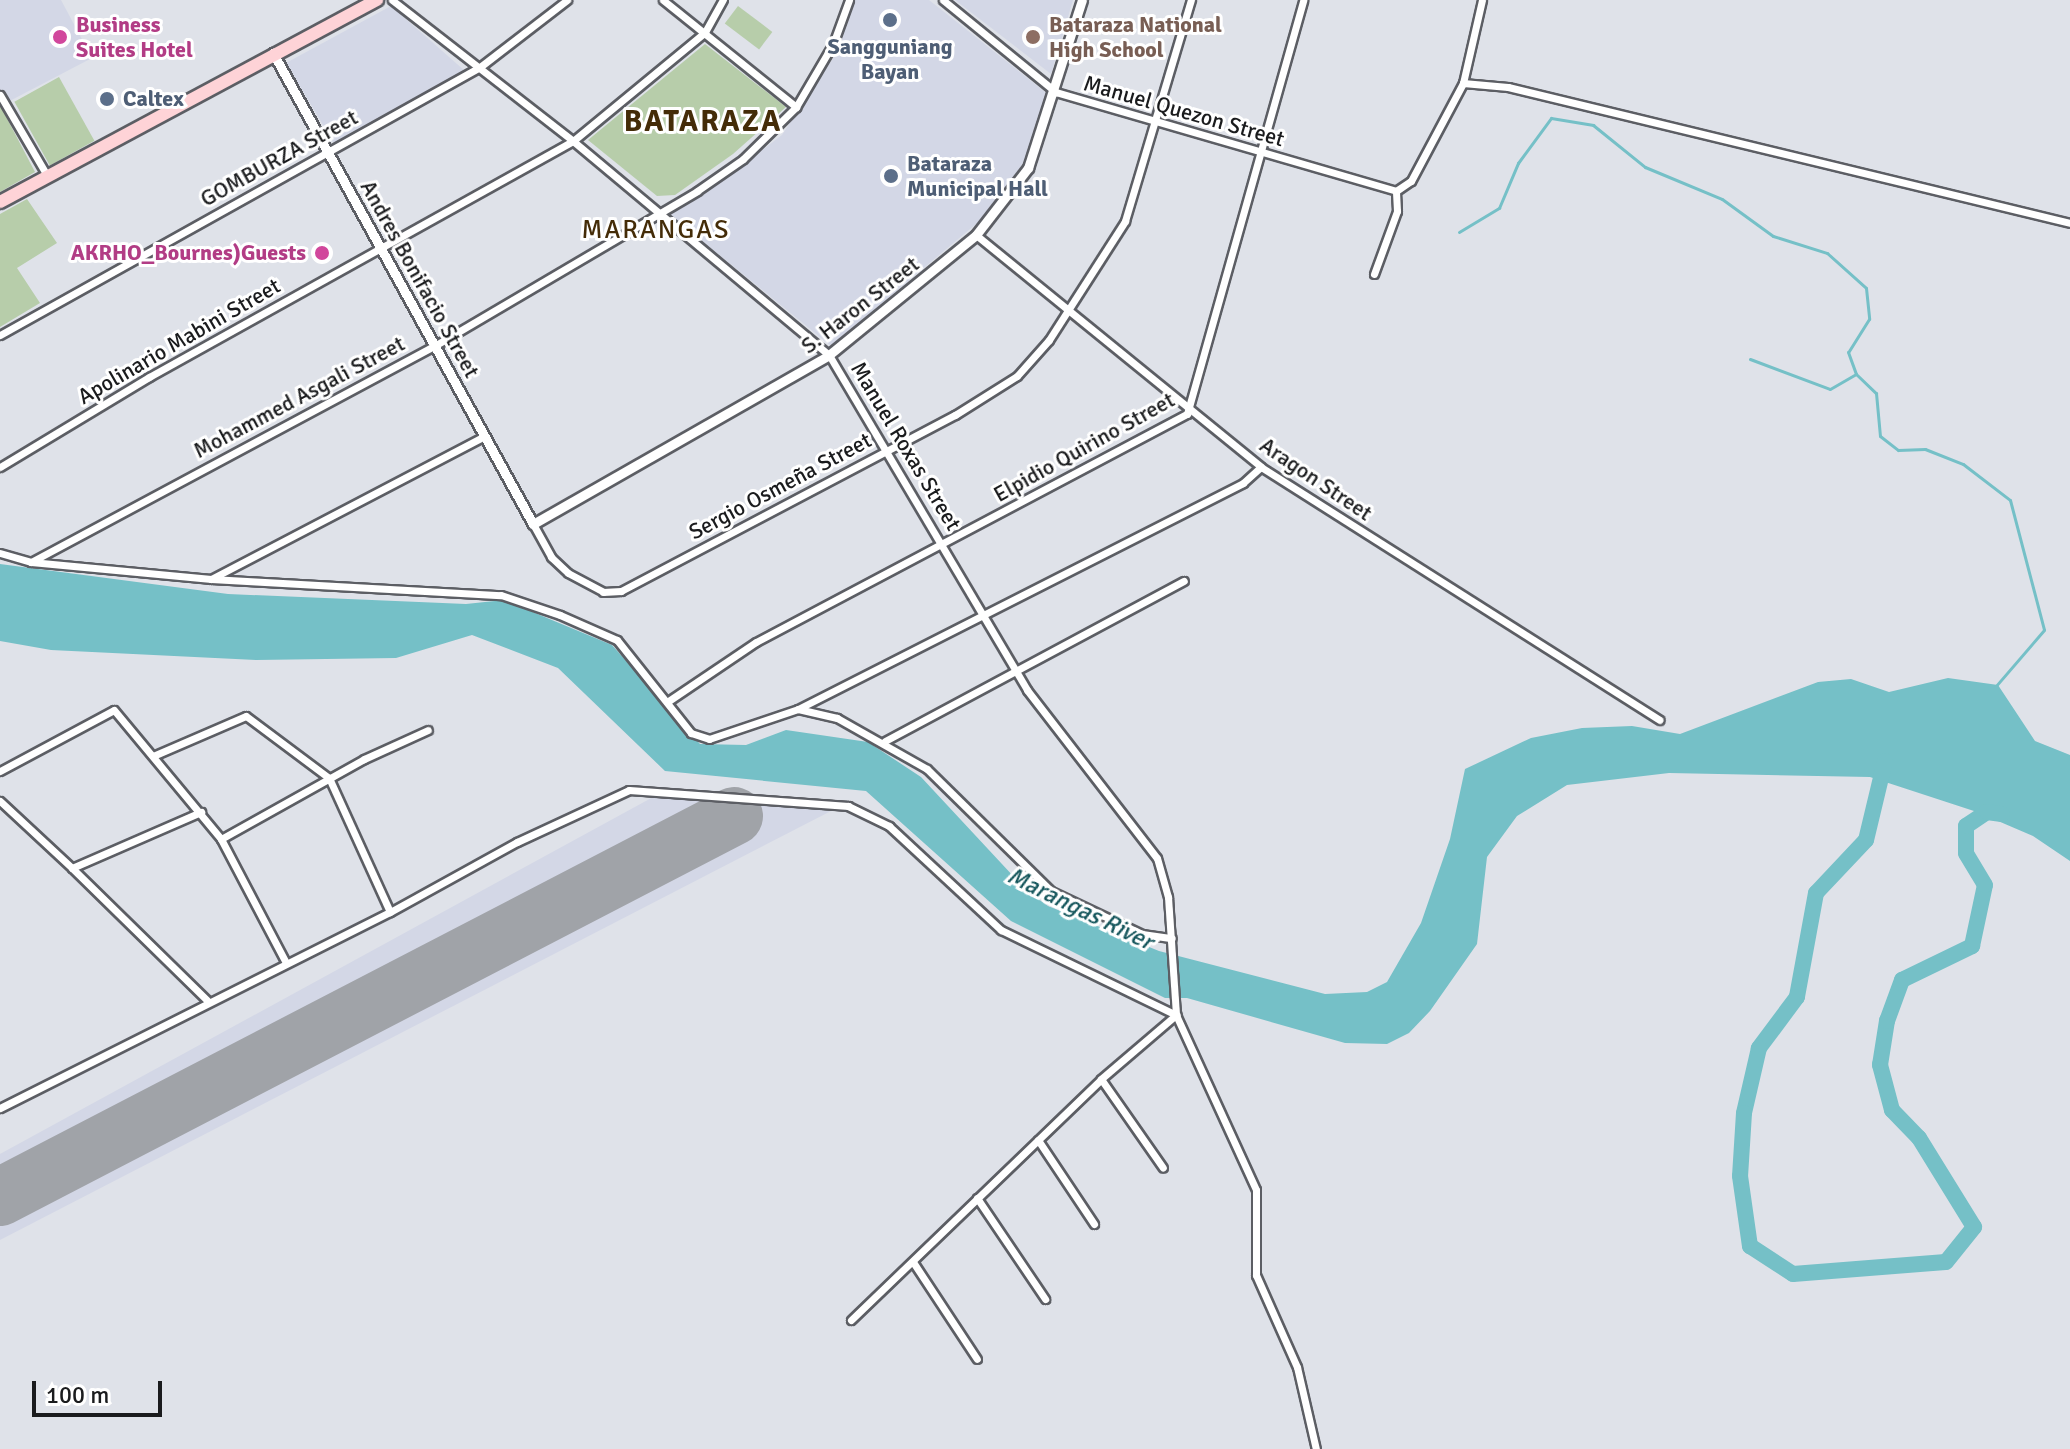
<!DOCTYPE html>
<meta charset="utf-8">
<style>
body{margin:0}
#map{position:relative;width:2070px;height:1449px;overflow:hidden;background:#dfe2e9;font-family:Signika,sans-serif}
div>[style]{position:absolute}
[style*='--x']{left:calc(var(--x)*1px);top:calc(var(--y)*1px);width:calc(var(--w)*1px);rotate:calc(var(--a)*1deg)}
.built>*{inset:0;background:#d3d7e6}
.green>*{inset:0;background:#b7cdaa;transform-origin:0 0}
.water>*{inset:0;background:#75c0c7}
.stream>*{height:3px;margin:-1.5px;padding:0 1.5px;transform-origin:1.5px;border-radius:1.5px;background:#75c0c7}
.river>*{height:16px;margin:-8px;padding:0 8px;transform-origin:8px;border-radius:8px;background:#75c0c7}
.runway>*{height:58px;margin:-29px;padding:0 29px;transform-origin:29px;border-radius:29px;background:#a0a3a8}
.roads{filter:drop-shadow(2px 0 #5c5e64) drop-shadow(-2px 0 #5c5e64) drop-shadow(0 2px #5c5e64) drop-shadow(0 -2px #5c5e64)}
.minor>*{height:7px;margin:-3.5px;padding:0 3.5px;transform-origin:3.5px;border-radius:3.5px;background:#fff}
.tertiary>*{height:9px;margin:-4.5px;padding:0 4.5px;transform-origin:4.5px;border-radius:4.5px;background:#fff}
.primary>*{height:12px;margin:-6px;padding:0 6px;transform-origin:6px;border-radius:6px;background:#fed3d7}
.dots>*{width:22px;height:22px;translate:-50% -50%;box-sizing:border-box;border:4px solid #fff;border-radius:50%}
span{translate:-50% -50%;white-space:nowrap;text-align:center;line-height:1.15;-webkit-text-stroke:6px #fff;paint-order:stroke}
.hotel-label{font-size:22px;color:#b23c85;font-weight:700}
.left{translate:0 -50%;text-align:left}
.right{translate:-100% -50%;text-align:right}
.education-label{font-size:22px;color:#785e54;font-weight:700}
.service-label{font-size:22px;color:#4e5e75;font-weight:700}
.street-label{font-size:22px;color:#1a1b1d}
.water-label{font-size:24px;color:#15565c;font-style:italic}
.quarter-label{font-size:26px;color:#442c08;letter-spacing:2px}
.district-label{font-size:30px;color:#442c08;font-weight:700;letter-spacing:2px}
.scale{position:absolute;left:32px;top:1381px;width:130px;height:36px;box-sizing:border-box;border:4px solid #1a1b1d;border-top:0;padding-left:10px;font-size:24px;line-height:28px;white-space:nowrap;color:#1a1b1d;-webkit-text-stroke:6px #fff;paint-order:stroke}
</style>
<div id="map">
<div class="built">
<i style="clip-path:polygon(0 0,61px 0,92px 58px,0 106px)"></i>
<i style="clip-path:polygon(854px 0,929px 0,1050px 96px,1018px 175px,982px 219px,831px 346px,668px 213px,703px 195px,782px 135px,838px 51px)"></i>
<i style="clip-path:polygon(955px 0,1073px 0,1051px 74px)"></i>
<i style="clip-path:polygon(391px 6px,465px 71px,335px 145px,286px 63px)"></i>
<i style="clip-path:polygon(655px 796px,831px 811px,0 1240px,0 1154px)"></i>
</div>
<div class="green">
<i style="left:738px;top:6px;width:43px;height:22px;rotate:37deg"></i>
<i style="clip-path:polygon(705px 44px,786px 107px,733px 154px,675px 195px,657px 196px,588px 140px)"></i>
<i style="left:59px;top:77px;width:73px;height:51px;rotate:61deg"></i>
<i style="clip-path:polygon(1px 107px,35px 172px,0 192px,0 108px)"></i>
<i style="clip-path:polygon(27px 199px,57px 243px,17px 268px,40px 303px,0 327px,0 214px)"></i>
</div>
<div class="water">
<i style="clip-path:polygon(0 564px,228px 594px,466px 604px,504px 600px,612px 645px,700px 744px,746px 745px,786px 730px,868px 742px,921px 777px,1027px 891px,1048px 906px,1159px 951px,1325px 994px,1367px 992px,1387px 982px,1421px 923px,1450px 839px,1465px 769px,1531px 738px,1582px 728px,1632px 726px,1680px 734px,1818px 682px,1851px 679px,1889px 692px,1948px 678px,1998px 685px,2035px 741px,2070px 755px,2070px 861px,2033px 836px,1977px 812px,1870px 777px,1669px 773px,1567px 785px,1517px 816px,1487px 857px,1477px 944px,1430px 1011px,1409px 1033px,1387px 1044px,1345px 1043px,1187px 998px,1165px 998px,1011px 921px,866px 791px,665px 771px,558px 668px,472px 635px,396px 658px,256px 660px,51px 650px,0 641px)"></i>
</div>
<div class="stream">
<i style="--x:1459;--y:232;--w:47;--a:-31"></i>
<i style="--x:1499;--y:208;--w:49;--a:-67.1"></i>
<i style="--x:1518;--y:163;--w:56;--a:-53.7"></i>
<i style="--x:1551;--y:118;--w:43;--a:9.5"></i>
<i style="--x:1593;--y:125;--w:67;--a:38.9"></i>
<i style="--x:1645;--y:167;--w:83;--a:22.6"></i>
<i style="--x:1722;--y:199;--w:63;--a:36"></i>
<i style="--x:1773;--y:236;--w:57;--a:17.5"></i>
<i style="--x:1827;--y:253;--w:52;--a:41.9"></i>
<i style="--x:1866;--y:288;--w:31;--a:84"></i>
<i style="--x:1869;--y:319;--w:39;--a:122"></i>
<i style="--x:1848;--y:352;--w:23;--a:70"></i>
<i style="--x:1856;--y:374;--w:28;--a:44"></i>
<i style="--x:1876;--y:393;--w:43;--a:84.7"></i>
<i style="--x:1880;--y:436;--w:23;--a:38"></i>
<i style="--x:1898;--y:450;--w:27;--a:-2"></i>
<i style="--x:1925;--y:449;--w:41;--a:21.5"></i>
<i style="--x:1963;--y:464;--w:59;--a:37.5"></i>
<i style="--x:2010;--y:500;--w:134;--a:75.3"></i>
<i style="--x:2044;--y:630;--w:75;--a:130.7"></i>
<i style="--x:1750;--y:359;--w:85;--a:20.6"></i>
<i style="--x:1830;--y:389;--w:30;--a:-30"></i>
</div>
<div class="river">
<i style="--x:1885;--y:761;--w:81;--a:103.5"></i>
<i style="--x:1866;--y:840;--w:73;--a:133.3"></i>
<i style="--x:1816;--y:893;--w:106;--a:100.4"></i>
<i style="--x:1797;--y:997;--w:64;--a:126.7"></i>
<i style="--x:1759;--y:1048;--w:67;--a:103"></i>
<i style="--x:1744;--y:1113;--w:63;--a:93.6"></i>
<i style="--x:1740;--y:1176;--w:71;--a:81.9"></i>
<i style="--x:1750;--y:1246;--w:51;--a:33.1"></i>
<i style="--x:1793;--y:1274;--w:153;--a:-4.5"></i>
<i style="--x:1946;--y:1262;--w:45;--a:-51.3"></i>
<i style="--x:1974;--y:1227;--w:105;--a:-121.7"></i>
<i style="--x:1919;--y:1138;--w:39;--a:-134"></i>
<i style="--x:1892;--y:1110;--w:47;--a:-104.9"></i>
<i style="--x:1880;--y:1065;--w:45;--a:-81"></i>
<i style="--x:1887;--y:1021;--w:44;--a:-69.9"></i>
<i style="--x:1902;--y:980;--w:78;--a:-25.9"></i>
<i style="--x:1972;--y:946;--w:62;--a:-78"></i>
<i style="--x:1985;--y:885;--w:37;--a:-121"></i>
<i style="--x:1966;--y:853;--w:27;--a:-90"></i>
<i style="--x:1966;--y:826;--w:25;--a:-34"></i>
<i style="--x:1987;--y:812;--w:15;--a:8"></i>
</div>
<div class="runway">
<i style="--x:0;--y:1197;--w:827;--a:-27.43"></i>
</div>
<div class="roads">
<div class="minor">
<i style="--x:392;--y:0;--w:229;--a:37.9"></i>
<i style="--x:573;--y:141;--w:334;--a:39.9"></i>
<i style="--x:829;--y:355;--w:389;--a:59.4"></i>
<i style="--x:1027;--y:690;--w:212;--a:52.3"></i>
<i style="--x:1157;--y:858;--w:41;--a:74.2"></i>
<i style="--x:1168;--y:897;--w:118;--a:86.1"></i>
<i style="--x:1176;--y:1015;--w:192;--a:65.4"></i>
<i style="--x:1256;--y:1190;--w:85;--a:90"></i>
<i style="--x:1256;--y:1275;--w:101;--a:66"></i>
<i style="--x:1297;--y:1367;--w:84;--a:77"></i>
<i style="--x:663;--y:0;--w:171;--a:38.8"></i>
<i style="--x:943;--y:0;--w:146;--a:39.2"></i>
<i style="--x:1056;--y:92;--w:354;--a:16.2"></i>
<i style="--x:1463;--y:83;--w:45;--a:5.1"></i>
<i style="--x:1508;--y:87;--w:578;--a:13.6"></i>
<i style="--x:0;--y:95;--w:95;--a:59.7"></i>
<i style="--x:1396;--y:191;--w:18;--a:-34"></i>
<i style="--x:1411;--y:181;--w:111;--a:-62"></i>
<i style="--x:1463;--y:83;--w:85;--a:-77.1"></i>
<i style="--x:976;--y:235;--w:367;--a:39.1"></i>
<i style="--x:1261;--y:467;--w:472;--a:32.4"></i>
<i style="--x:1374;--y:274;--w:67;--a:-69.9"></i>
<i style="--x:1397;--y:211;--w:20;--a:-93"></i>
<i style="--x:0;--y:335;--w:550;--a:-29.18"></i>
<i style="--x:480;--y:67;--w:110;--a:-37.6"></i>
<i style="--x:0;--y:467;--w:174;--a:-31.1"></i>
<i style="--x:149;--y:377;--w:485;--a:-29.1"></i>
<i style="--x:573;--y:141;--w:171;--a:-39.5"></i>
<i style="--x:705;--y:32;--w:37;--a:-61"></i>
<i style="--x:533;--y:524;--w:38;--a:61"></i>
<i style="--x:551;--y:557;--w:23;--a:43"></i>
<i style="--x:568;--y:573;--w:40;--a:28"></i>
<i style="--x:603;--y:592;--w:18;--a:-3"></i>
<i style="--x:621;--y:591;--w:378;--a:-27.8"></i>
<i style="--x:955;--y:415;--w:73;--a:-32.2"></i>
<i style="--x:1017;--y:376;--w:48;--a:-48.4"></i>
<i style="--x:1049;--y:340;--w:141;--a:-57.4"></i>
<i style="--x:1125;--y:221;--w:231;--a:-73.4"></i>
<i style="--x:0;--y:553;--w:32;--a:16"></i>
<i style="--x:31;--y:562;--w:181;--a:5.4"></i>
<i style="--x:211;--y:579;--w:308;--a:-27.6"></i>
<i style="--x:31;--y:562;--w:459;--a:-28.2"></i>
<i style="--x:436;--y:345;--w:303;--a:-30.5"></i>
<i style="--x:697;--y:191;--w:56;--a:-34.8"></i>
<i style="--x:743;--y:159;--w:74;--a:-44.5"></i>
<i style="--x:796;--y:107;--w:73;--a:-59.6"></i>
<i style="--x:833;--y:44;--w:47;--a:-70"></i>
<i style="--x:211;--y:579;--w:290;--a:3.2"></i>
<i style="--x:501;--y:595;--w:62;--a:18.7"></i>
<i style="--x:560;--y:615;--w:62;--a:23.7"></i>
<i style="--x:617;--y:640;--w:119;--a:51.5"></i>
<i style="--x:691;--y:733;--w:19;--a:18"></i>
<i style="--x:709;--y:739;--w:94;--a:-18.6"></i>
<i style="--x:798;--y:709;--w:40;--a:13"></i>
<i style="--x:837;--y:718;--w:103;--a:29.5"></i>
<i style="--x:927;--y:769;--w:174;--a:44.5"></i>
<i style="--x:1051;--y:891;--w:101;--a:25.3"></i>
<i style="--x:1142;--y:934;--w:30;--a:8"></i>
<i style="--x:667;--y:702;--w:107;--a:-34"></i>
<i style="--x:756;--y:642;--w:488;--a:-27.9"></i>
<i style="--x:1187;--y:414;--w:430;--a:-74.3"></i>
<i style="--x:798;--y:709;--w:499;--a:-26.9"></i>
<i style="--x:1243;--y:483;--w:24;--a:-42"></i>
<i style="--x:885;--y:741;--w:339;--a:-28.2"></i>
<i style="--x:153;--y:756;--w:101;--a:-23.3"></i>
<i style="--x:246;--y:716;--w:104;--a:36.8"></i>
<i style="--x:329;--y:778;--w:147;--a:65.5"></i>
<i style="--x:0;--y:771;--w:129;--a:-28.2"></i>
<i style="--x:114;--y:710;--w:168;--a:50.3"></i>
<i style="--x:221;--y:839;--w:138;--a:62.3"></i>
<i style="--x:0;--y:801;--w:98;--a:42.9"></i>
<i style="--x:72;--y:868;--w:141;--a:-23.5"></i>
<i style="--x:221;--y:839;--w:164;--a:-29.2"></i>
<i style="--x:364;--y:759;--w:70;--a:-24.4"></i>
<i style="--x:72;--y:868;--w:189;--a:44.4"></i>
<i style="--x:1101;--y:1079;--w:108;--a:55.1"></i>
<i style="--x:0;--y:1108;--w:436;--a:-26.7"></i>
<i style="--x:390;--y:912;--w:145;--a:-28.9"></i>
<i style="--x:517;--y:842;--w:123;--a:-24.9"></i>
<i style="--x:629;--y:790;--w:220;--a:4.2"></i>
<i style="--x:848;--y:806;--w:46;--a:26"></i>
<i style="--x:889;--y:826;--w:153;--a:42.9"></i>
<i style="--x:1001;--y:930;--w:195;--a:25.9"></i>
<i style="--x:1038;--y:1140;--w:101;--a:56.3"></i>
<i style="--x:977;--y:1198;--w:122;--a:56"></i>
<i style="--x:913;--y:1262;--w:116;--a:56.6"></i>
<i style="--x:851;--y:1320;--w:347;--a:-43.9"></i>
<i style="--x:1101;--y:1079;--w:99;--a:-40.5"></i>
</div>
<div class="tertiary">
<i style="--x:273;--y:53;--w:538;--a:61.1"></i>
<i style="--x:533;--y:524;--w:341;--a:-29.7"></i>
<i style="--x:829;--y:355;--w:190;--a:-39.2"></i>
<i style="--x:976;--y:235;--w:85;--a:-52.2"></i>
<i style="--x:1028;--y:168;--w:176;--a:-72.2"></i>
</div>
<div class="primary">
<i style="--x:0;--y:202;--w:428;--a:-28.2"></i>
</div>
</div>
<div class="dots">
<i style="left:890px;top:20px;background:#5c6f8a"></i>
<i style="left:60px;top:37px;background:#d1479c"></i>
<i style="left:1033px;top:37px;background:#8d6e63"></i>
<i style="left:107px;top:99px;background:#5c6f8a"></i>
<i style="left:891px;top:176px;background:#5c6f8a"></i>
<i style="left:322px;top:253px;background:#d1479c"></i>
</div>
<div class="hotel-label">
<span class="left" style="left:76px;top:37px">Business<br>Suites Hotel</span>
<span class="right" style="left:306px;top:253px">AKRHO_Bournes)Guests</span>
</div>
<div class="education-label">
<span class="left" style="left:1049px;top:37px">Bataraza National<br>High School</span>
</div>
<div class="service-label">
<span style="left:890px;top:59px">Sangguniang<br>Bayan</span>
<span class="left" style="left:123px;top:99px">Caltex</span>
<span class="left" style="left:907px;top:176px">Bataraza<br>Municipal Hall</span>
</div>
<div class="street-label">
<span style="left:1184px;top:111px;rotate:16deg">Manuel Quezon Street</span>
<span style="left:279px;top:158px;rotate:-29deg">GOMBURZA Street</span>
<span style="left:420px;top:279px;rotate:61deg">Andres Bonifacio Street</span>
<span style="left:860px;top:305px;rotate:-38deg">S. Haron Street</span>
<span style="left:179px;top:341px;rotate:-30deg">Apolinario Mabini Street</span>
<span style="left:299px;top:397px;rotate:-28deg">Mohammed Asgali Street</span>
<span style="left:906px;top:446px;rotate:59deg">Manuel Roxas Street</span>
<span style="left:1084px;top:447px;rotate:-29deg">Elpidio Quirino Street</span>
<span style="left:1316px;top:479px;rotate:34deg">Aragon Street</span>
<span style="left:780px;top:486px;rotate:-28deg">Sergio Osmeña Street</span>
</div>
<div class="water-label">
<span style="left:1080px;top:909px;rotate:26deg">Marangas River</span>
</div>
<div class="quarter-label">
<span style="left:656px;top:231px">MARANGAS</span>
</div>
<div class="district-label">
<span style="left:703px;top:122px">BATARAZA</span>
</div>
<div class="scale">100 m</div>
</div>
